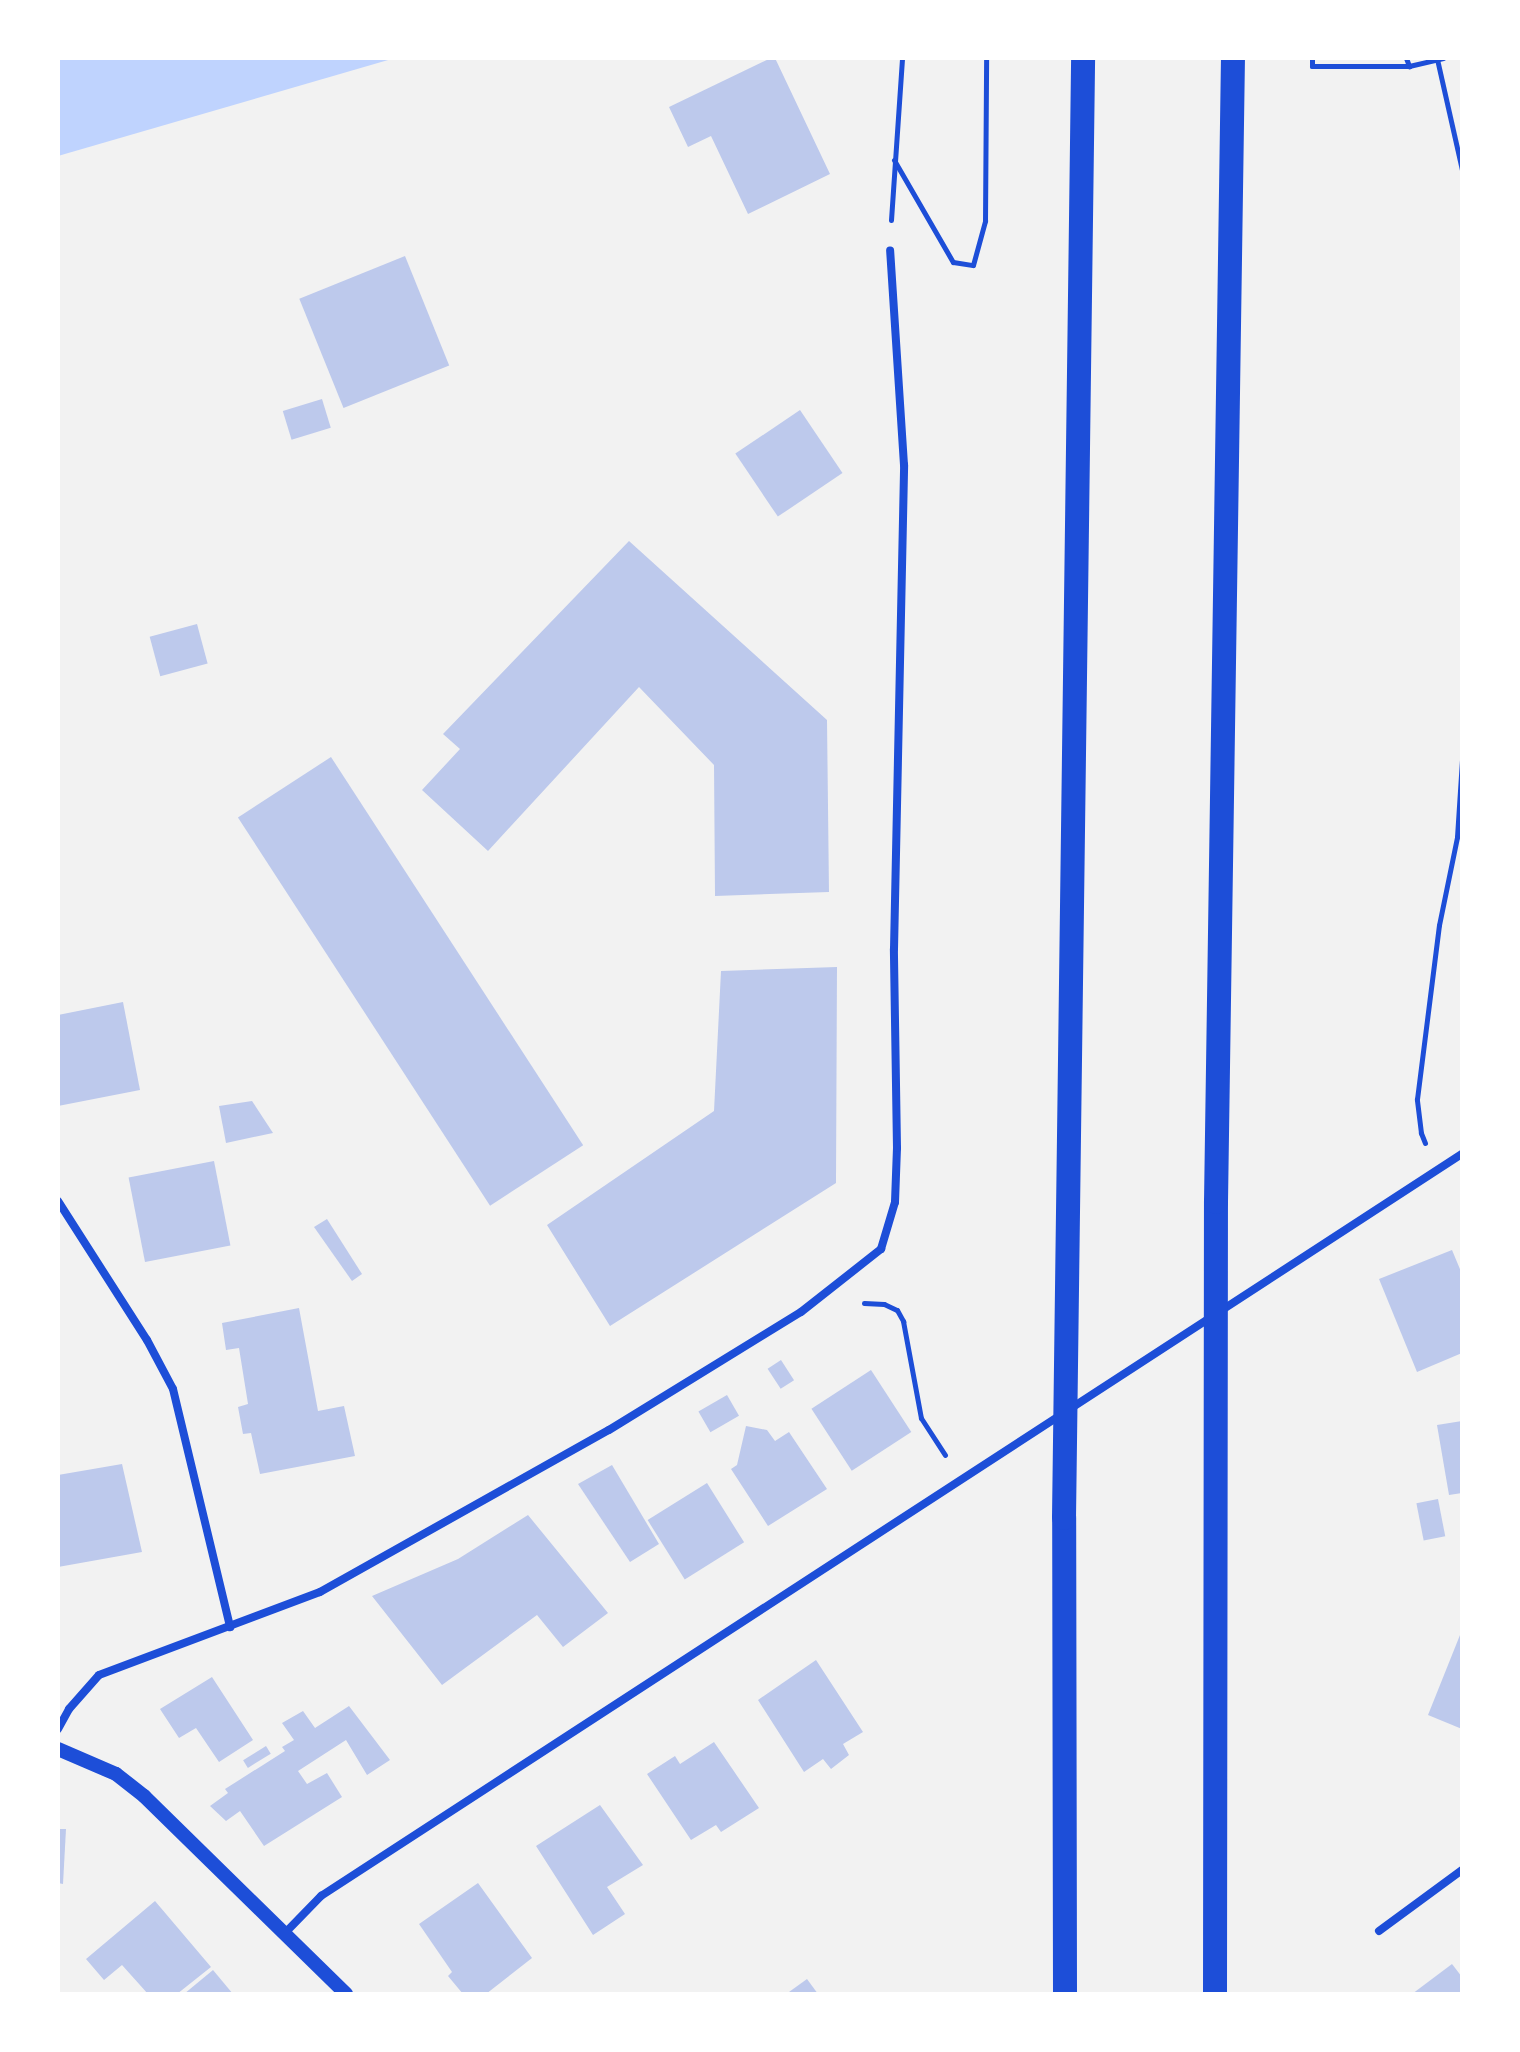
<!DOCTYPE html>
<style>
body{margin:0}
#map{position:relative;width:1520px;height:2052px;overflow:hidden;background:#f2f2f2;font-family:Poppins,sans-serif}
div>[style]{position:absolute}
[style*='--x']{left:calc(var(--x)*1px);top:calc(var(--y)*1px);width:calc(var(--w)*1px);rotate:calc(var(--a)*1deg)}
.water>*{inset:0;background:#bfd3fe}
.building>*{inset:0;background:#bdc9ec;transform-origin:0 0}
.path>*{height:5px;margin:-2.5px;padding:0 2.5px;transform-origin:2.5px;border-radius:2.5px;background:#1d4ed8}
.minor>*{height:8px;margin:-4px;padding:0 4px;transform-origin:4px;border-radius:4px;background:#1d4ed8}
.tertiary>*{height:14px;margin:-7px;padding:0 7px;transform-origin:7px;border-radius:7px;background:#1d4ed8}
.motorway>*{height:24px;margin:-12px;padding:0 12px;transform-origin:12px;border-radius:12px;background:#1d4ed8}
span{translate:-50% -50%;white-space:nowrap;text-align:center;line-height:1.15;-webkit-text-stroke:6px #fff;paint-order:stroke}
.frame{position:absolute;inset:0;border:60px solid #fff;pointer-events:none}
</style>
<div id="map">
<div class="water">
<i style="clip-path:polygon(58px 58px,395px 58px,58px 156px)"></i>
</div>
<div class="building">
<i style="clip-path:polygon(771px 58px,775px 58px,830px 174px,748px 214px,711px 136px,688px 147px,669px 107px)"></i>
<i style="left:405px;top:256px;width:118px;height:114px;rotate:68deg"></i>
<i style="left:322px;top:399px;width:30px;height:41px;rotate:73deg"></i>
<i style="left:800px;top:410px;width:76px;height:78px;rotate:56deg"></i>
<i style="clip-path:polygon(629px 541px,827px 720px,829px 892px,715px 896px,714px 765px,639px 687px,488px 851px,422px 790px,460px 749px,443px 734px)"></i>
<i style="left:197px;top:624px;width:41px;height:49px;rotate:75deg"></i>
<i style="left:331px;top:757px;width:463px;height:111px;rotate:57deg"></i>
<i style="clip-path:polygon(837px 967px,836px 1183px,610px 1326px,547px 1225px,714px 1111px,721px 971px)"></i>
<i style="clip-path:polygon(123px 1002px,140px 1090px,58px 1106px,58px 1015px)"></i>
<i style="clip-path:polygon(252px 1101px,273px 1133px,226px 1143px,219px 1106px)"></i>
<i style="left:214px;top:1161px;width:86px;height:87px;rotate:79deg"></i>
<i style="clip-path:polygon(327px 1219px,362px 1274px,352px 1281px,314px 1227px)"></i>
<i style="clip-path:polygon(1452px 1250px,1462px 1274px,1462px 1353px,1417px 1372px,1379px 1279px)"></i>
<i style="clip-path:polygon(299px 1308px,318px 1411px,344px 1406px,355px 1456px,260px 1474px,251px 1433px,243px 1434px,238px 1407px,248px 1404px,239px 1348px,226px 1350px,222px 1323px)"></i>
<i style="left:781px;top:1360px;width:24px;height:16px;rotate:57deg"></i>
<i style="left:871px;top:1370px;width:74px;height:71px;rotate:57deg"></i>
<i style="left:727px;top:1395px;width:24px;height:33px;rotate:60deg"></i>
<i style="clip-path:polygon(1462px 1421px,1462px 1493px,1449px 1495px,1437px 1425px)"></i>
<i style="clip-path:polygon(746px 1426px,767px 1430px,775px 1441px,789px 1432px,827px 1489px,768px 1526px,731px 1469px,737px 1465px)"></i>
<i style="clip-path:polygon(122px 1464px,142px 1552px,58px 1567px,58px 1475px)"></i>
<i style="clip-path:polygon(612px 1465px,659px 1544px,630px 1562px,578px 1484px)"></i>
<i style="left:707px;top:1483px;width:70px;height:70px;rotate:58deg"></i>
<i style="left:1438px;top:1499px;width:38px;height:22px;rotate:79deg"></i>
<i style="clip-path:polygon(528px 1515px,608px 1613px,563px 1647px,537px 1615px,442px 1685px,372px 1596px,458px 1559px)"></i>
<i style="clip-path:polygon(1462px 1630px,1462px 1729px,1428px 1715px)"></i>
<i style="clip-path:polygon(816px 1660px,863px 1732px,843px 1744px,849px 1755px,831px 1769px,823px 1759px,804px 1772px,758px 1700px)"></i>
<i style="clip-path:polygon(212px 1677px,253px 1740px,219px 1762px,196px 1728px,179px 1738px,160px 1709px)"></i>
<i style="clip-path:polygon(349px 1706px,390px 1760px,367px 1775px,346px 1740px,298px 1771px,307px 1784px,327px 1773px,342px 1797px,264px 1846px,240px 1811px,226px 1821px,210px 1806px,228px 1793px,225px 1789px,285px 1751px,282px 1747px,294px 1740px,282px 1723px,303px 1711px,315px 1728px)"></i>
<i style="clip-path:polygon(714px 1742px,759px 1808px,721px 1832px,716px 1825px,691px 1840px,647px 1774px,675px 1756px,680px 1764px)"></i>
<i style="left:266px;top:1746px;width:9px;height:27px;rotate:58deg"></i>
<i style="clip-path:polygon(600px 1805px,643px 1865px,607px 1887px,625px 1914px,593px 1935px,536px 1846px)"></i>
<i style="clip-path:polygon(58px 1829px,66px 1829px,63px 1884px,58px 1883px)"></i>
<i style="clip-path:polygon(478px 1883px,532px 1958px,486px 1994px,463px 1994px,448px 1976px,452px 1972px,419px 1924px)"></i>
<i style="clip-path:polygon(155px 1901px,211px 1967px,177px 1994px,148px 1994px,122px 1965px,104px 1980px,86px 1959px)"></i>
<i style="clip-path:polygon(1452px 1964px,1462px 1977px,1462px 1994px,1412px 1994px)"></i>
<i style="clip-path:polygon(213px 1970px,233px 1994px,184px 1994px)"></i>
<i style="clip-path:polygon(807px 1979px,818px 1994px,791px 1994px,789px 1992px)"></i>
</div>
<div class="path">
<i style="--x:1312;--y:58;--w:8;--a:90"></i>
<i style="--x:1312;--y:66;--w:97;--a:0"></i>
<i style="--x:1409;--y:66;--w:35;--a:-13"></i>
<i style="--x:1406;--y:58;--w:9;--a:69"></i>
<i style="--x:1437;--y:59;--w:114;--a:77.3"></i>
<i style="--x:894;--y:160;--w:118;--a:60"></i>
<i style="--x:953;--y:262;--w:20;--a:9"></i>
<i style="--x:973;--y:265;--w:46;--a:-74.7"></i>
<i style="--x:985;--y:221;--w:163;--a:-89.6"></i>
<i style="--x:891;--y:220;--w:162;--a:-86.1"></i>
<i style="--x:1425;--y:1143;--w:11;--a:-112"></i>
<i style="--x:1421;--y:1133;--w:34;--a:-97"></i>
<i style="--x:1417;--y:1099;--w:175;--a:-82.8"></i>
<i style="--x:1439;--y:925;--w:90;--a:-78.4"></i>
<i style="--x:1457;--y:837;--w:77;--a:-86.3"></i>
<i style="--x:864;--y:1303;--w:20;--a:3"></i>
<i style="--x:884;--y:1304;--w:14;--a:25"></i>
<i style="--x:897;--y:1310;--w:13;--a:61"></i>
<i style="--x:903;--y:1321;--w:99;--a:79.5"></i>
<i style="--x:921;--y:1418;--w:44;--a:57"></i>
</div>
<div class="minor">
<i style="--x:58;--y:1201;--w:165;--a:57.4"></i>
<i style="--x:147;--y:1340;--w:55;--a:62"></i>
<i style="--x:173;--y:1389;--w:245;--a:76.5"></i>
<i style="--x:58;--y:1729;--w:23;--a:-61"></i>
<i style="--x:69;--y:1709;--w:45;--a:-48.6"></i>
<i style="--x:99;--y:1675;--w:236;--a:-20.6"></i>
<i style="--x:320;--y:1592;--w:331;--a:-29.3"></i>
<i style="--x:609;--y:1430;--w:225;--a:-31.6"></i>
<i style="--x:801;--y:1312;--w:102;--a:-38.2"></i>
<i style="--x:881;--y:1249;--w:49;--a:-73.4"></i>
<i style="--x:895;--y:1202;--w:54;--a:-87.9"></i>
<i style="--x:897;--y:1148;--w:199;--a:-90.9"></i>
<i style="--x:894;--y:949;--w:484;--a:-88.8"></i>
<i style="--x:904;--y:465;--w:215;--a:-93.7"></i>
<i style="--x:1379;--y:1931;--w:103;--a:-36.3"></i>
<i style="--x:285;--y:1933;--w:52;--a:-45.8"></i>
<i style="--x:321;--y:1896;--w:1361;--a:-33.04"></i>
</div>
<div class="tertiary">
<i style="--x:58;--y:1749;--w:63;--a:23.3"></i>
<i style="--x:116;--y:1774;--w:36;--a:38"></i>
<i style="--x:144;--y:1796;--w:283;--a:44.4"></i>
</div>
<div class="motorway">
<i style="--x:1065;--y:1994;--w:476;--a:-90.1"></i>
<i style="--x:1064;--y:1518;--w:1460;--a:-89.25"></i>
<i style="--x:1215;--y:1994;--w:792;--a:-89.93"></i>
<i style="--x:1216;--y:1202;--w:1144;--a:-89.15"></i>
</div>
<div class="frame"></div>
</div>
